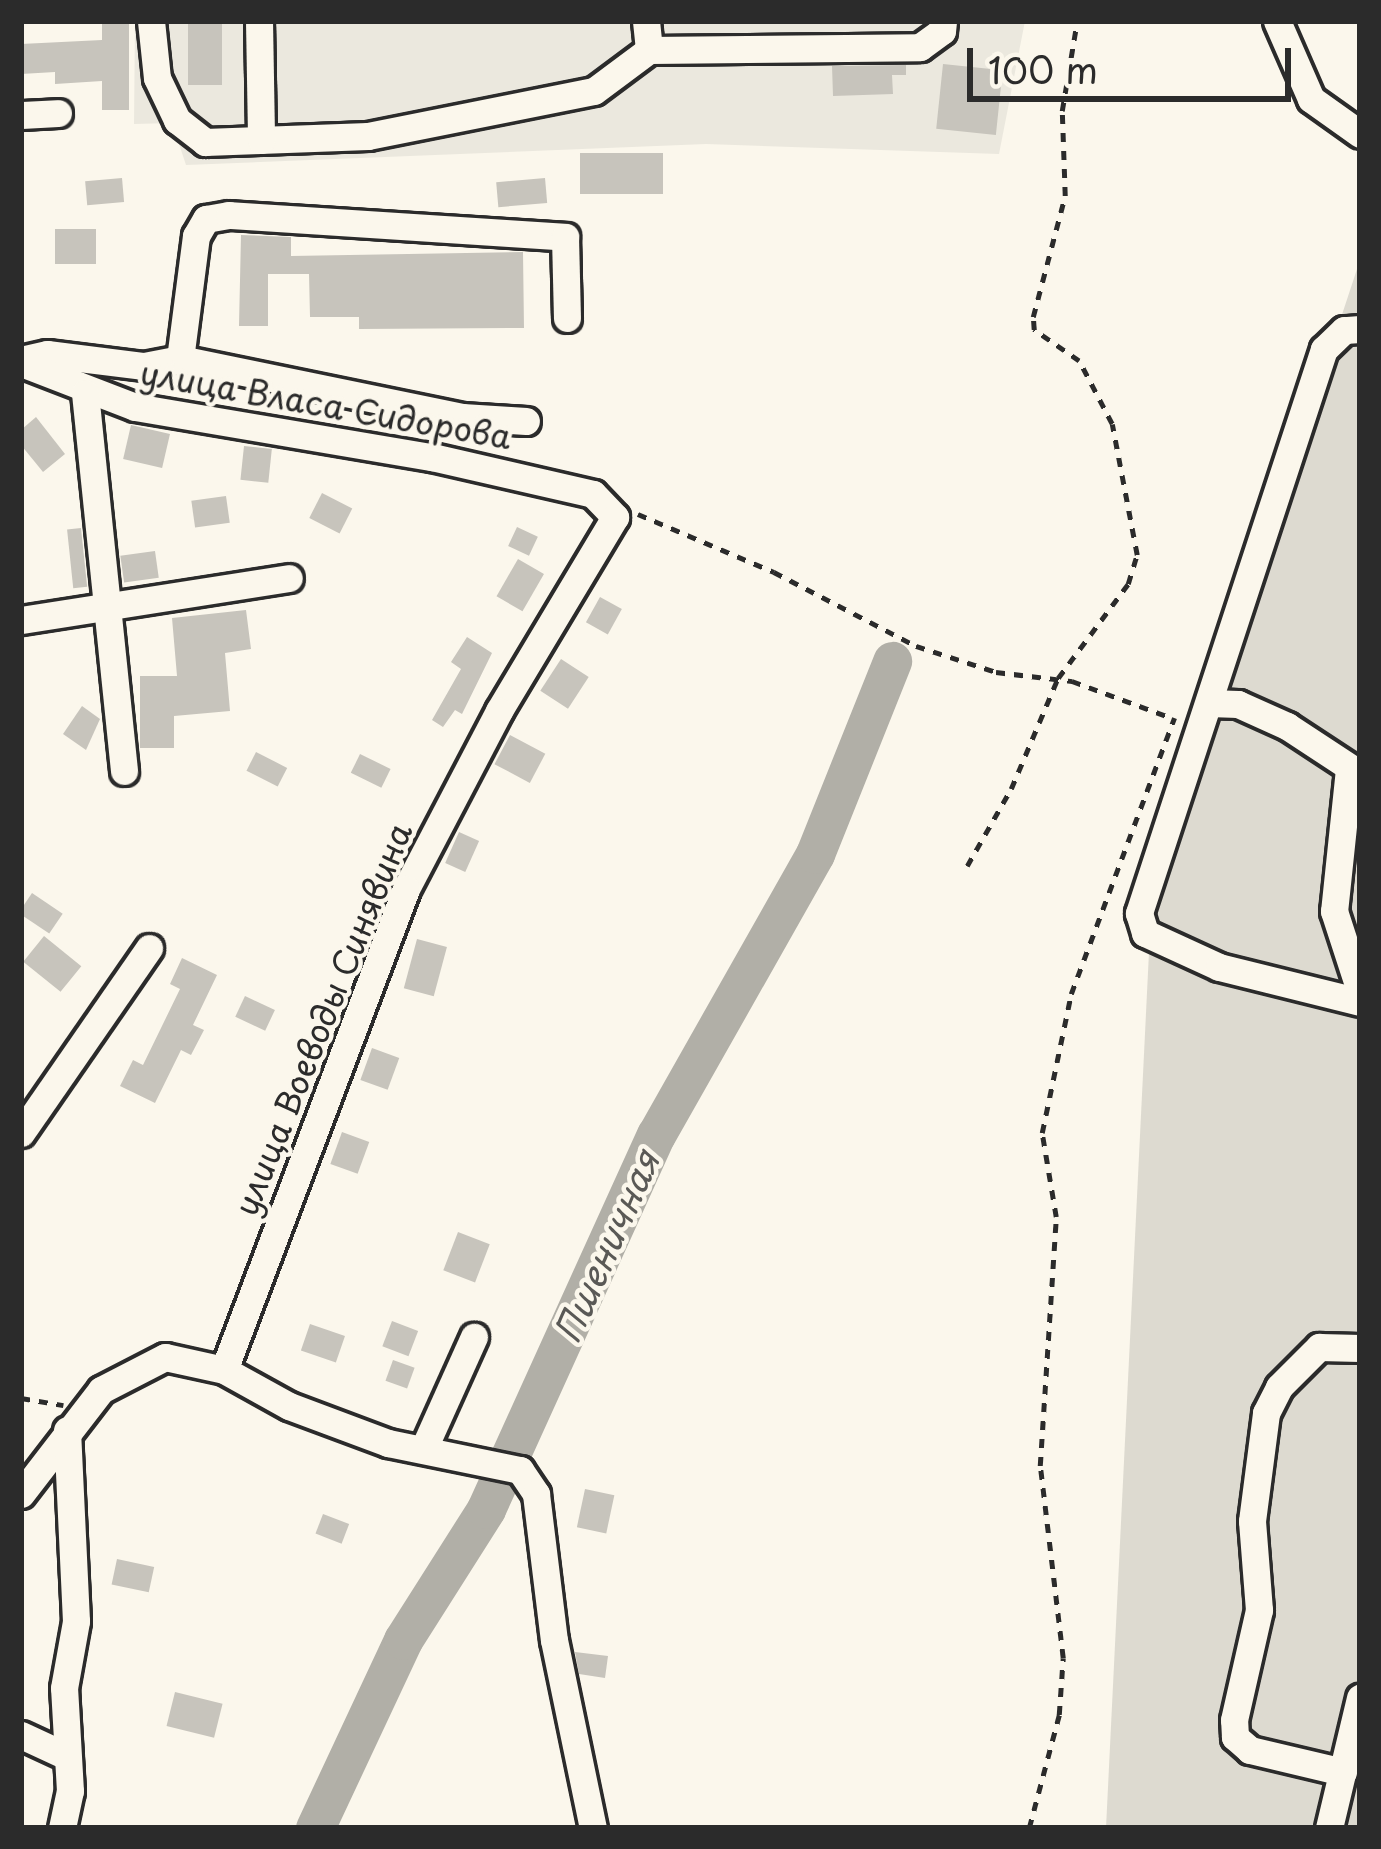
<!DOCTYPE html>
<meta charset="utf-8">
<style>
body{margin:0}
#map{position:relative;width:1381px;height:1849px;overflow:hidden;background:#fbf7ec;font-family:"Playpen Sans",sans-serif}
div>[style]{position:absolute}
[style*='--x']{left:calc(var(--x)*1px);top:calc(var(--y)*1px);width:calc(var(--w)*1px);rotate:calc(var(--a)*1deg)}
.built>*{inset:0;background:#ebe8de}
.green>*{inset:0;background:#dddad0}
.river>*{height:39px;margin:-19.5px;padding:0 19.5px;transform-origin:19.5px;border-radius:19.5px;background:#b1afa7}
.building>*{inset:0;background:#c7c4bc;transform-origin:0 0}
.path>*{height:4.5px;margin-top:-2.25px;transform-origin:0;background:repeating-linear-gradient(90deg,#2b2b2b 0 9px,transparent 0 18px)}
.roads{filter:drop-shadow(3px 0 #2b2b2b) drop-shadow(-3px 0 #2b2b2b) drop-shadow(0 3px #2b2b2b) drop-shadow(0 -3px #2b2b2b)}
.minor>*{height:27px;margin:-13.5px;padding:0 13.5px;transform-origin:13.5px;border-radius:13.5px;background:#fbf7ec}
span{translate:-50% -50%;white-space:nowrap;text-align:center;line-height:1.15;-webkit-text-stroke:9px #fbf7ec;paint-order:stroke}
.street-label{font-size:33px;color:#2b2b2b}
.water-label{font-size:36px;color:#5a5956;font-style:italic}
.frame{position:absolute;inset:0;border:24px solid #2b2b2b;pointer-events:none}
.scale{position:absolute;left:967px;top:48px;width:324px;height:54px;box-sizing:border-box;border:6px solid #2b2b2b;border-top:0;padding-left:15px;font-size:36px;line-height:42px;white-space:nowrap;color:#2b2b2b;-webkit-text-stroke:9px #fbf7ec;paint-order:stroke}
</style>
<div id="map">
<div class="built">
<i style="clip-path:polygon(135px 21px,1025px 21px,999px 154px,706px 144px,186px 165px,172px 123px,134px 124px)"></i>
</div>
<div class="green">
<i style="clip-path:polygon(1360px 260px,1360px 1828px,1106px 1828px,1152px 891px)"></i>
</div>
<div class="river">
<i style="--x:315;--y:1828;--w:208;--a:-64.9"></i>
<i style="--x:403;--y:1640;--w:155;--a:-57.6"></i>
<i style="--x:486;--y:1509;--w:411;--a:-65.6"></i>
<i style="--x:656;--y:1135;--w:323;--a:-60.5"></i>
<i style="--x:815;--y:854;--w:208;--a:-68.2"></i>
</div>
<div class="building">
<i style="clip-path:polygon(102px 21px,129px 21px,129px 110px,102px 110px,102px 81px,55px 84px,55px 72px,21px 74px,21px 44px,102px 40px)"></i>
<i style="left:188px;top:21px;width:34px;height:64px"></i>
<i style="left:943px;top:64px;width:60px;height:65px;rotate:6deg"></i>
<i style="clip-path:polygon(906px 65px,906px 75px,892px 75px,893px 94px,833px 96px,832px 66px)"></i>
<i style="left:663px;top:153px;width:41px;height:83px;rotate:90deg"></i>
<i style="left:122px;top:178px;width:24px;height:37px;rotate:85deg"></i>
<i style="left:545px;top:178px;width:25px;height:49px;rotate:85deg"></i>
<i style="left:55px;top:229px;width:41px;height:35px"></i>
<i style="clip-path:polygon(241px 235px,291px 237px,291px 256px,523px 252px,524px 328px,359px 329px,359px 317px,310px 317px,309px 274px,268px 274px,268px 326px,239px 326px)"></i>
<i style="clip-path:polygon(36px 417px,65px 454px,43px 472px,21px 445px,21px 430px)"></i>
<i style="left:131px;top:425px;width:40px;height:35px;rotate:13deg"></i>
<i style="left:244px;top:446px;width:28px;height:34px;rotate:6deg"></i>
<i style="left:322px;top:493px;width:34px;height:28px;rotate:27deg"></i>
<i style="left:226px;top:496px;width:27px;height:35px;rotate:82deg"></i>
<i style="left:517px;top:527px;width:23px;height:21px;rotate:25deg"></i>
<i style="left:81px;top:528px;width:59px;height:14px;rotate:84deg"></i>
<i style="left:155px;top:551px;width:27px;height:35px;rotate:82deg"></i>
<i style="left:518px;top:559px;width:30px;height:43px;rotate:30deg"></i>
<i style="left:600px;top:597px;width:25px;height:29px;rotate:29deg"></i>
<i style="clip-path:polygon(246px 610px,251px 649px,225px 653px,230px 711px,174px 716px,174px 748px,140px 748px,140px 676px,177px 676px,172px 618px)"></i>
<i style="clip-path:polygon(467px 637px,492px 653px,462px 714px,455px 710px,443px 727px,432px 720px,461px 669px,451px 662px)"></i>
<i style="left:561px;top:659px;width:33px;height:38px;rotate:33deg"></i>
<i style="clip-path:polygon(82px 706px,100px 719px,86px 750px,63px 734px)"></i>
<i style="left:510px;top:735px;width:40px;height:33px;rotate:28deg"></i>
<i style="left:256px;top:752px;width:35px;height:21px;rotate:27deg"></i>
<i style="left:360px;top:754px;width:34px;height:21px;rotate:26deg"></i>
<i style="left:459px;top:832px;width:22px;height:34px;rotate:24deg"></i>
<i style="left:32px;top:893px;width:37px;height:24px;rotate:34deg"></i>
<i style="left:44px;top:936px;width:48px;height:33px;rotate:39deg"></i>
<i style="left:417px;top:939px;width:31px;height:51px;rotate:15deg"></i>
<i style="clip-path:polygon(182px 958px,217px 975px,193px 1025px,204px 1030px,191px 1055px,181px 1050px,155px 1103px,120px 1086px,133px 1060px,143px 1065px,180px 989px,170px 984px)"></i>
<i style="left:245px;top:996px;width:33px;height:23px;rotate:25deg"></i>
<i style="left:372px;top:1048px;width:29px;height:34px;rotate:20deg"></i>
<i style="left:342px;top:1132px;width:29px;height:34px;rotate:20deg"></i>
<i style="left:458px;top:1232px;width:34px;height:41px;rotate:21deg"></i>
<i style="left:392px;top:1321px;width:28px;height:27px;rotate:21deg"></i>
<i style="left:310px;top:1324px;width:37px;height:28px;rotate:19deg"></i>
<i style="left:393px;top:1360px;width:23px;height:22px;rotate:20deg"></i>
<i style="left:585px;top:1489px;width:30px;height:39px;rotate:12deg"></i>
<i style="left:323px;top:1514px;width:28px;height:21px;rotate:21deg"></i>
<i style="left:117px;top:1559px;width:38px;height:26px;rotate:12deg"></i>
<i style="clip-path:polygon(575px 1652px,608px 1656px,605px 1678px,579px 1674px)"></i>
<i style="left:175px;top:1692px;width:49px;height:35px;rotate:14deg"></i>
</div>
<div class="path">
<i style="--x:638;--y:514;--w:148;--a:23.1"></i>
<i style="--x:774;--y:572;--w:160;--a:27.5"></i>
<i style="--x:916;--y:646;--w:84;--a:18"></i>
<i style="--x:996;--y:672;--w:77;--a:6.8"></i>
<i style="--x:1072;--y:681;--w:107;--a:20.3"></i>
<i style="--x:967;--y:866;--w:89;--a:-60.3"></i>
<i style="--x:1011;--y:789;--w:121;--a:-67.1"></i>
<i style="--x:1058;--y:678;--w:117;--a:-53.3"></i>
<i style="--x:1128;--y:584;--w:30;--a:-73"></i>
<i style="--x:1137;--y:555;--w:133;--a:-100.8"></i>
<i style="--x:1112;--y:424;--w:71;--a:-117.6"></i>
<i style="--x:1079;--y:361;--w:55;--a:-145.4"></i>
<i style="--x:1034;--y:330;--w:13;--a:-94"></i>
<i style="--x:1033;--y:317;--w:125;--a:-75.2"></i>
<i style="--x:1065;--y:196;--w:85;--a:-92"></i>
<i style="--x:1062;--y:111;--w:91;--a:-80.5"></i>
<i style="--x:21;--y:1398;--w:43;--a:9.5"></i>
<i style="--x:1029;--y:1828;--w:117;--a:-75.1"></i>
<i style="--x:1059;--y:1715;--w:57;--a:-86"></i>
<i style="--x:1063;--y:1658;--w:193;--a:-96.8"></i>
<i style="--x:1040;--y:1466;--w:250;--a:-86.3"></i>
<i style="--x:1056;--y:1217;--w:85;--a:-99.5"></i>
<i style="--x:1042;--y:1133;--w:142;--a:-78.2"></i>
<i style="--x:1071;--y:994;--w:295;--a:-69.5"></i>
</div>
<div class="roads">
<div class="minor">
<i style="--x:151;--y:21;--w:57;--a:84"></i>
<i style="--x:157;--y:78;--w:47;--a:64.5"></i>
<i style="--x:177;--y:120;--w:36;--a:38"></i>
<i style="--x:205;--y:142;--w:163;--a:-2.1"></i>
<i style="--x:368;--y:136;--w:230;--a:-11.3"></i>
<i style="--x:594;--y:91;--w:69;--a:-36.7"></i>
<i style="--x:259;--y:21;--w:119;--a:89"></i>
<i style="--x:646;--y:21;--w:29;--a:84"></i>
<i style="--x:649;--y:50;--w:271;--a:-0.6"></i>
<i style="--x:920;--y:47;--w:27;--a:-36"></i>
<i style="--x:942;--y:31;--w:10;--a:-84"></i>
<i style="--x:1277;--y:21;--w:85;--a:66.4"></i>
<i style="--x:1311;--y:99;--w:60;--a:35.5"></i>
<i style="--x:21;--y:115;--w:37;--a:-3"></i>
<i style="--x:1360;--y:329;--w:16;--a:176"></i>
<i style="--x:1344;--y:330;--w:28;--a:136"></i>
<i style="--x:1324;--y:349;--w:594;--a:108.16"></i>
<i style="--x:1139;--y:913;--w:21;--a:73"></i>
<i style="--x:1145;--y:933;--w:81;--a:24.7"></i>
<i style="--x:1219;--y:967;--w:145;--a:13.9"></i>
<i style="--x:180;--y:359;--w:288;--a:11.6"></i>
<i style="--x:462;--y:417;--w:64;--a:3.6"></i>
<i style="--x:21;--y:360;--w:27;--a:-13"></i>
<i style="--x:47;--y:354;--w:98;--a:7.1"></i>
<i style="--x:144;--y:366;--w:37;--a:-11"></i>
<i style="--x:180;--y:359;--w:124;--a:-82.6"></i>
<i style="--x:196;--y:236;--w:20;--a:-60"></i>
<i style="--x:206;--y:219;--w:23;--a:-10"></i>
<i style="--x:229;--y:215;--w:337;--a:3.7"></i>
<i style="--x:565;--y:237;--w:81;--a:88.6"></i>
<i style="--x:21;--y:363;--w:122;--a:21.1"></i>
<i style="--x:135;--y:407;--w:301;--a:9.6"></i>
<i style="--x:432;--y:457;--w:165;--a:12.9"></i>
<i style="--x:593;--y:494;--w:32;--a:46"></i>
<i style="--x:615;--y:517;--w:226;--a:120.9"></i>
<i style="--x:499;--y:711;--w:201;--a:117.6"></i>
<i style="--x:406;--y:889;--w:514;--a:110.73"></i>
<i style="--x:85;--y:393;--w:380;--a:84.1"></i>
<i style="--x:21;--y:620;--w:271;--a:-8.9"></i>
<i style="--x:1209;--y:703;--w:29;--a:2"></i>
<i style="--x:1238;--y:704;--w:54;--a:24.2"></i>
<i style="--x:1287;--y:726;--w:87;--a:33.3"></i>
<i style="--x:1349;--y:769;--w:143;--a:96"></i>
<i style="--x:1334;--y:911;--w:84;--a:72"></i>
<i style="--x:21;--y:1133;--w:225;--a:-55.3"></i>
<i style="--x:424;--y:1448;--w:122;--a:-65.8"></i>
<i style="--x:21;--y:1494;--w:131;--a:-52.4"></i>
<i style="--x:101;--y:1390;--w:72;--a:-27.3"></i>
<i style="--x:165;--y:1357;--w:60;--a:12.4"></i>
<i style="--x:224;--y:1370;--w:74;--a:29"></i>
<i style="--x:289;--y:1406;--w:106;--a:20.5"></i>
<i style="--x:388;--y:1443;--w:135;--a:11.6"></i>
<i style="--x:520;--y:1470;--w:29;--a:56"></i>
<i style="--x:536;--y:1494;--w:147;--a:83"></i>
<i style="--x:554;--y:1640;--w:192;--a:78.3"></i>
<i style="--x:21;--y:1735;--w:47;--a:24.9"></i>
<i style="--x:1343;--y:1772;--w:96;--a:-166.7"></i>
<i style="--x:1250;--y:1750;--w:20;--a:-139"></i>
<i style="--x:1235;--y:1737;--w:17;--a:-93"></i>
<i style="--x:1234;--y:1720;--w:113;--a:-77.2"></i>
<i style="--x:1259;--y:1610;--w:89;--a:-94.5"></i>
<i style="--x:1252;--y:1521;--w:109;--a:-82.6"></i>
<i style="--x:1266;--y:1413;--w:29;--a:-63"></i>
<i style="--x:1279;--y:1387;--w:57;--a:-45"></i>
<i style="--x:1319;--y:1347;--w:41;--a:1.4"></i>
<i style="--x:62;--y:1828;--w:38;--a:-78"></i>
<i style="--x:70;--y:1791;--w:103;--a:-93.3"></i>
<i style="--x:64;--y:1688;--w:68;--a:-79.8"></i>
<i style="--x:76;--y:1621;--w:191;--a:-92.7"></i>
<i style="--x:1329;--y:1828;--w:134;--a:-76.6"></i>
</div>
</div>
<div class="street-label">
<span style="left:326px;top:404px;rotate:10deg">улица Власа Сидорова</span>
<span style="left:322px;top:1019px;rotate:-68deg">улица Воеводы Синявина</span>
</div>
<div class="water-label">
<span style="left:606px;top:1246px;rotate:-66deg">Пшеничная</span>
</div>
<div class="frame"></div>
<div class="scale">100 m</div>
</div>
